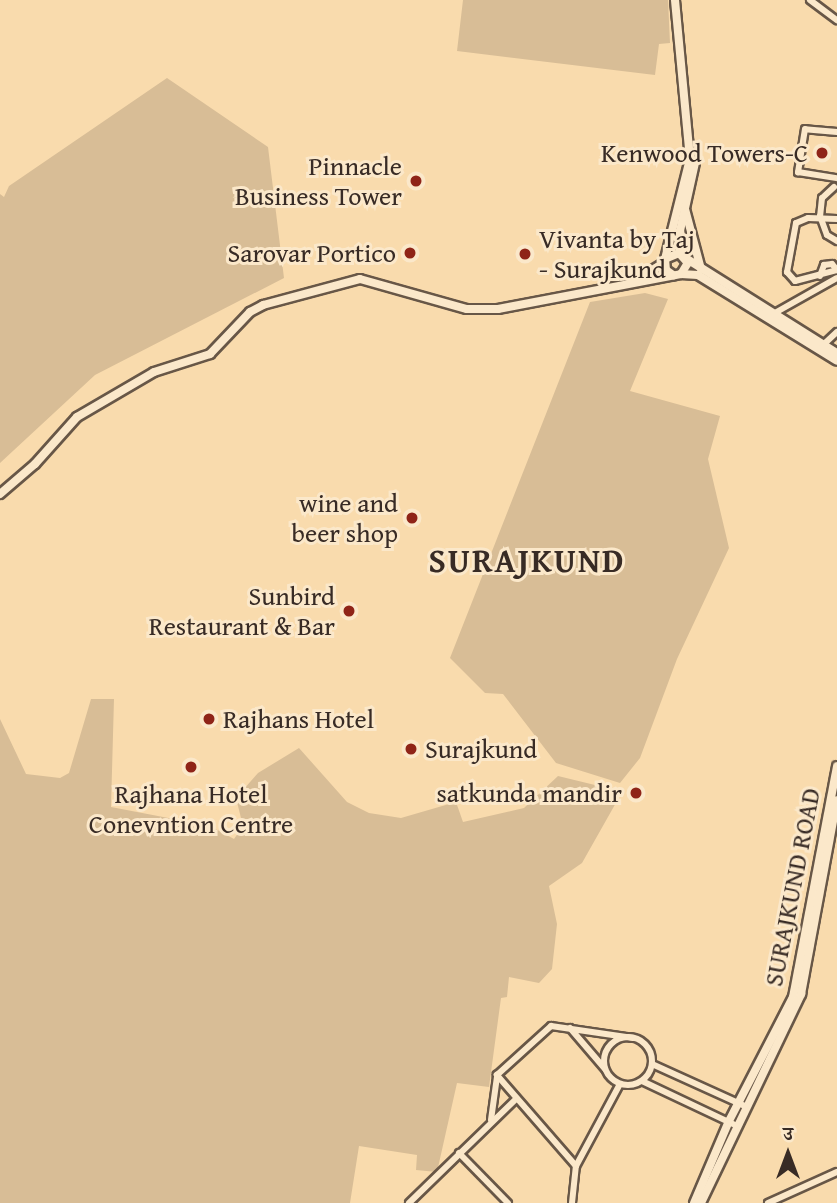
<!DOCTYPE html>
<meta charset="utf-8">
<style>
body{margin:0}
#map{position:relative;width:837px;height:1203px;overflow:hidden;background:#f9dbad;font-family:"Gentium Book Plus","Noto Serif Devanagari",serif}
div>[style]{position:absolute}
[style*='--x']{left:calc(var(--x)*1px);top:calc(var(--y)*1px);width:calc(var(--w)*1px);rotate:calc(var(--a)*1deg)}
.green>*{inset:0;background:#d8bd96}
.roads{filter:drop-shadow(2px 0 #685747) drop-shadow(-2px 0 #685747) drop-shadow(0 2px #685747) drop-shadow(0 -2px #685747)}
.street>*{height:6px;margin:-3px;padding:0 3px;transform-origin:3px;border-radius:3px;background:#fbe8ca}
.street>.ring{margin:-3px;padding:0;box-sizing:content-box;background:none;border:6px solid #fbe8ca;border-radius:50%}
.secondary>*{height:8px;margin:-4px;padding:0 4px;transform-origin:4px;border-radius:4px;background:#fbe8ca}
.dots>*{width:19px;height:19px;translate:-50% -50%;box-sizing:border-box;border:4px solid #fbe8ca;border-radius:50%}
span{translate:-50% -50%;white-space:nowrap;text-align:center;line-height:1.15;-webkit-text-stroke:6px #fbe8ca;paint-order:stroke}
.poi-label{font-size:26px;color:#382b25}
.right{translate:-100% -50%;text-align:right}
.left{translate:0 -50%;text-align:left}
.street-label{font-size:26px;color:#382b25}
.district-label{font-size:33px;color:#382b25;font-weight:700;letter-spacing:2px}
.north{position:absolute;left:753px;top:1119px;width:70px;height:70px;-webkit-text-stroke:5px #fbe8ca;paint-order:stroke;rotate:0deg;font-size:19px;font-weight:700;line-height:28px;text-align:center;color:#382b25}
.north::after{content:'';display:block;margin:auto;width:24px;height:32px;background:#382b25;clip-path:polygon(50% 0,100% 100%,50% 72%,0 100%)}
</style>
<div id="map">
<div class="green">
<i style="clip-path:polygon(463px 0,668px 0,670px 43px,659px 44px,655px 75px,457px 51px)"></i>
<i style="clip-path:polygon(167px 78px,268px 147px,284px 278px,95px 375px,0 463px,0 194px,4px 197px,9px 186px)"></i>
<i style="clip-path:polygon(645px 293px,668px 299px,630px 391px,720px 416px,708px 459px,729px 548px,677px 659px,640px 758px,620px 783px,556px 763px,503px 694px,485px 693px,450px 658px,590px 302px)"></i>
<i style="clip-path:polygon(91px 699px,114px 699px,111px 807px,210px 826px,234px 839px,243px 826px,236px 798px,258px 773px,299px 748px,347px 802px,369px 813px,401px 818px,456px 802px,463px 822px,524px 808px,558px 776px,599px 786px,617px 801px,582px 863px,549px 886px,557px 924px,552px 969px,539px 983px,509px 977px,507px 997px,501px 998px,489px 1087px,457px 1083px,437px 1172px,416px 1170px,417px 1155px,359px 1146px,350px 1203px,0 1203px,0 719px,26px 774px,60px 778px,69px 773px)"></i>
</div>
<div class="roads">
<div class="street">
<i style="--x:810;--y:0;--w:34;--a:37"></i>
<i style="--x:837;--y:132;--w:32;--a:-175"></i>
<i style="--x:805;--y:129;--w:44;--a:99.2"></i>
<i style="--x:798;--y:172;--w:39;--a:9"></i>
<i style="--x:834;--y:187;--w:16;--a:137"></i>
<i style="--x:822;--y:198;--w:18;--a:96"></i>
<i style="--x:820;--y:216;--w:20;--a:70"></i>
<i style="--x:827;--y:235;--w:12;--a:31"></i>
<i style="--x:837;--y:219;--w:29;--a:-178"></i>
<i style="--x:808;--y:218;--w:13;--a:157"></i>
<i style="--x:796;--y:223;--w:50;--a:100.4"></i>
<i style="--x:787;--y:272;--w:12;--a:48"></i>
<i style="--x:795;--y:281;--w:43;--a:-14.7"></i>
<i style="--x:820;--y:276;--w:12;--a:-70"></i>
<i style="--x:824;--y:265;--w:8;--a:-7"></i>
<i style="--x:832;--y:264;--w:8;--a:50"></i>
<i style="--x:773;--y:314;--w:73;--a:-29.4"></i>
<i style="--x:823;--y:345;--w:19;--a:-43"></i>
<i style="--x:570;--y:1028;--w:54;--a:49.5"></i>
<i class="ring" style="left:604px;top:1037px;width:42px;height:42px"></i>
<i style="--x:652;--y:1064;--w:100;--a:24.3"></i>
<i style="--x:642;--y:1081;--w:105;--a:25.3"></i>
<i style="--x:491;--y:1120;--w:43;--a:-82.1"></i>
<i style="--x:459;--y:1153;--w:70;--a:45.6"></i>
<i style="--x:576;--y:1166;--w:121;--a:-131"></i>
<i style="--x:497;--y:1075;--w:73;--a:-42.2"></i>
<i style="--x:551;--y:1026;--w:83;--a:8.3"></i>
<i style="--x:409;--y:1203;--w:148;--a:-44.2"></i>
<i style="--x:572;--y:1203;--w:37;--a:-84"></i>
<i style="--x:576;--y:1166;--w:93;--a:-61.8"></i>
<i style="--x:768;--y:1203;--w:76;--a:-24.2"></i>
</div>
<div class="secondary">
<i style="--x:685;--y:209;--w:62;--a:75.1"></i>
<i style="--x:685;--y:256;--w:25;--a:-101"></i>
<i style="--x:680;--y:231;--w:70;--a:-77.6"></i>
<i style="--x:665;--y:259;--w:103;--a:-76"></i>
<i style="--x:690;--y:159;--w:160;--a:-95.4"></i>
<i style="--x:687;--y:259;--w:177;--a:32.1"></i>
<i style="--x:681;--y:274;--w:17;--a:3"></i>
<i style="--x:698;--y:275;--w:163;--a:31.7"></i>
<i style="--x:638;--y:279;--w:31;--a:-32"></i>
<i style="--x:0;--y:494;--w:46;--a:-40.6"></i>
<i style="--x:35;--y:464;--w:63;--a:-48.2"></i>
<i style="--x:77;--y:417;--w:89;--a:-30.3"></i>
<i style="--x:154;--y:372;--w:59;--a:-17.8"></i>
<i style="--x:210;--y:354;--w:58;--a:-46.4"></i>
<i style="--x:250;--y:312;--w:15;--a:-28"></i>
<i style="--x:263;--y:305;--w:100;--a:-15"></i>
<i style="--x:360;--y:279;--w:111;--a:15.7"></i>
<i style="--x:467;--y:309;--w:31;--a:0"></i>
<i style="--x:498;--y:309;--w:186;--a:-10.8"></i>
<i style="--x:681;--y:274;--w:13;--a:-58"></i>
<i style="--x:688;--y:263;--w:13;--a:-132"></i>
<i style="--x:679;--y:253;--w:15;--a:157"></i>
<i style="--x:665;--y:259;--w:11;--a:85"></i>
<i style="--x:666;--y:270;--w:9;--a:36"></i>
<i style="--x:694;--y:1203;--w:89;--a:-66.9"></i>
<i style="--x:729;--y:1121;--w:140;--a:-62.7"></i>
<i style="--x:793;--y:997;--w:235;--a:-79.2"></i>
<i style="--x:701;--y:1203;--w:232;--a:-64.4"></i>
<i style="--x:801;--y:994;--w:197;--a:-79.5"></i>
</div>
</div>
<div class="dots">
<i style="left:822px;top:153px;background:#8f2418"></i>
<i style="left:416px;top:181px;background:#8f2418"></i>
<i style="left:410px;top:253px;background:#8f2418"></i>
<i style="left:525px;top:254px;background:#8f2418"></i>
<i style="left:412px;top:518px;background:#8f2418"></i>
<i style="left:349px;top:611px;background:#8f2418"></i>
<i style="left:209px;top:719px;background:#8f2418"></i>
<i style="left:411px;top:749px;background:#8f2418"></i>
<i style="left:191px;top:767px;background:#8f2418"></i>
<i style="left:636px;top:793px;background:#8f2418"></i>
</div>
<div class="poi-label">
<span class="right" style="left:808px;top:153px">Kenwood Towers-C</span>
<span class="right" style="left:402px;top:181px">Pinnacle<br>Business Tower</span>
<span class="left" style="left:539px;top:254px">Vivanta by Taj<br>- Surajkund</span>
<span class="right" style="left:396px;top:253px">Sarovar Portico</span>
<span class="right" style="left:398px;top:518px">wine and<br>beer shop</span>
<span class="right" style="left:335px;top:611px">Sunbird<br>Restaurant &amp; Bar</span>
<span class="left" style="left:223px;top:719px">Rajhans Hotel</span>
<span class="left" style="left:425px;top:749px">Surajkund</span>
<span class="right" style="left:622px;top:793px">satkunda mandir</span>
<span style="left:191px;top:809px">Rajhana Hotel<br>Conevntion Centre</span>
</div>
<div class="street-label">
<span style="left:792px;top:887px;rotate:-79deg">SURAJKUND ROAD</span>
</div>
<div class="district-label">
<span style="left:527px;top:561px">SURAJKUND</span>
</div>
<div class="north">उ</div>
</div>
